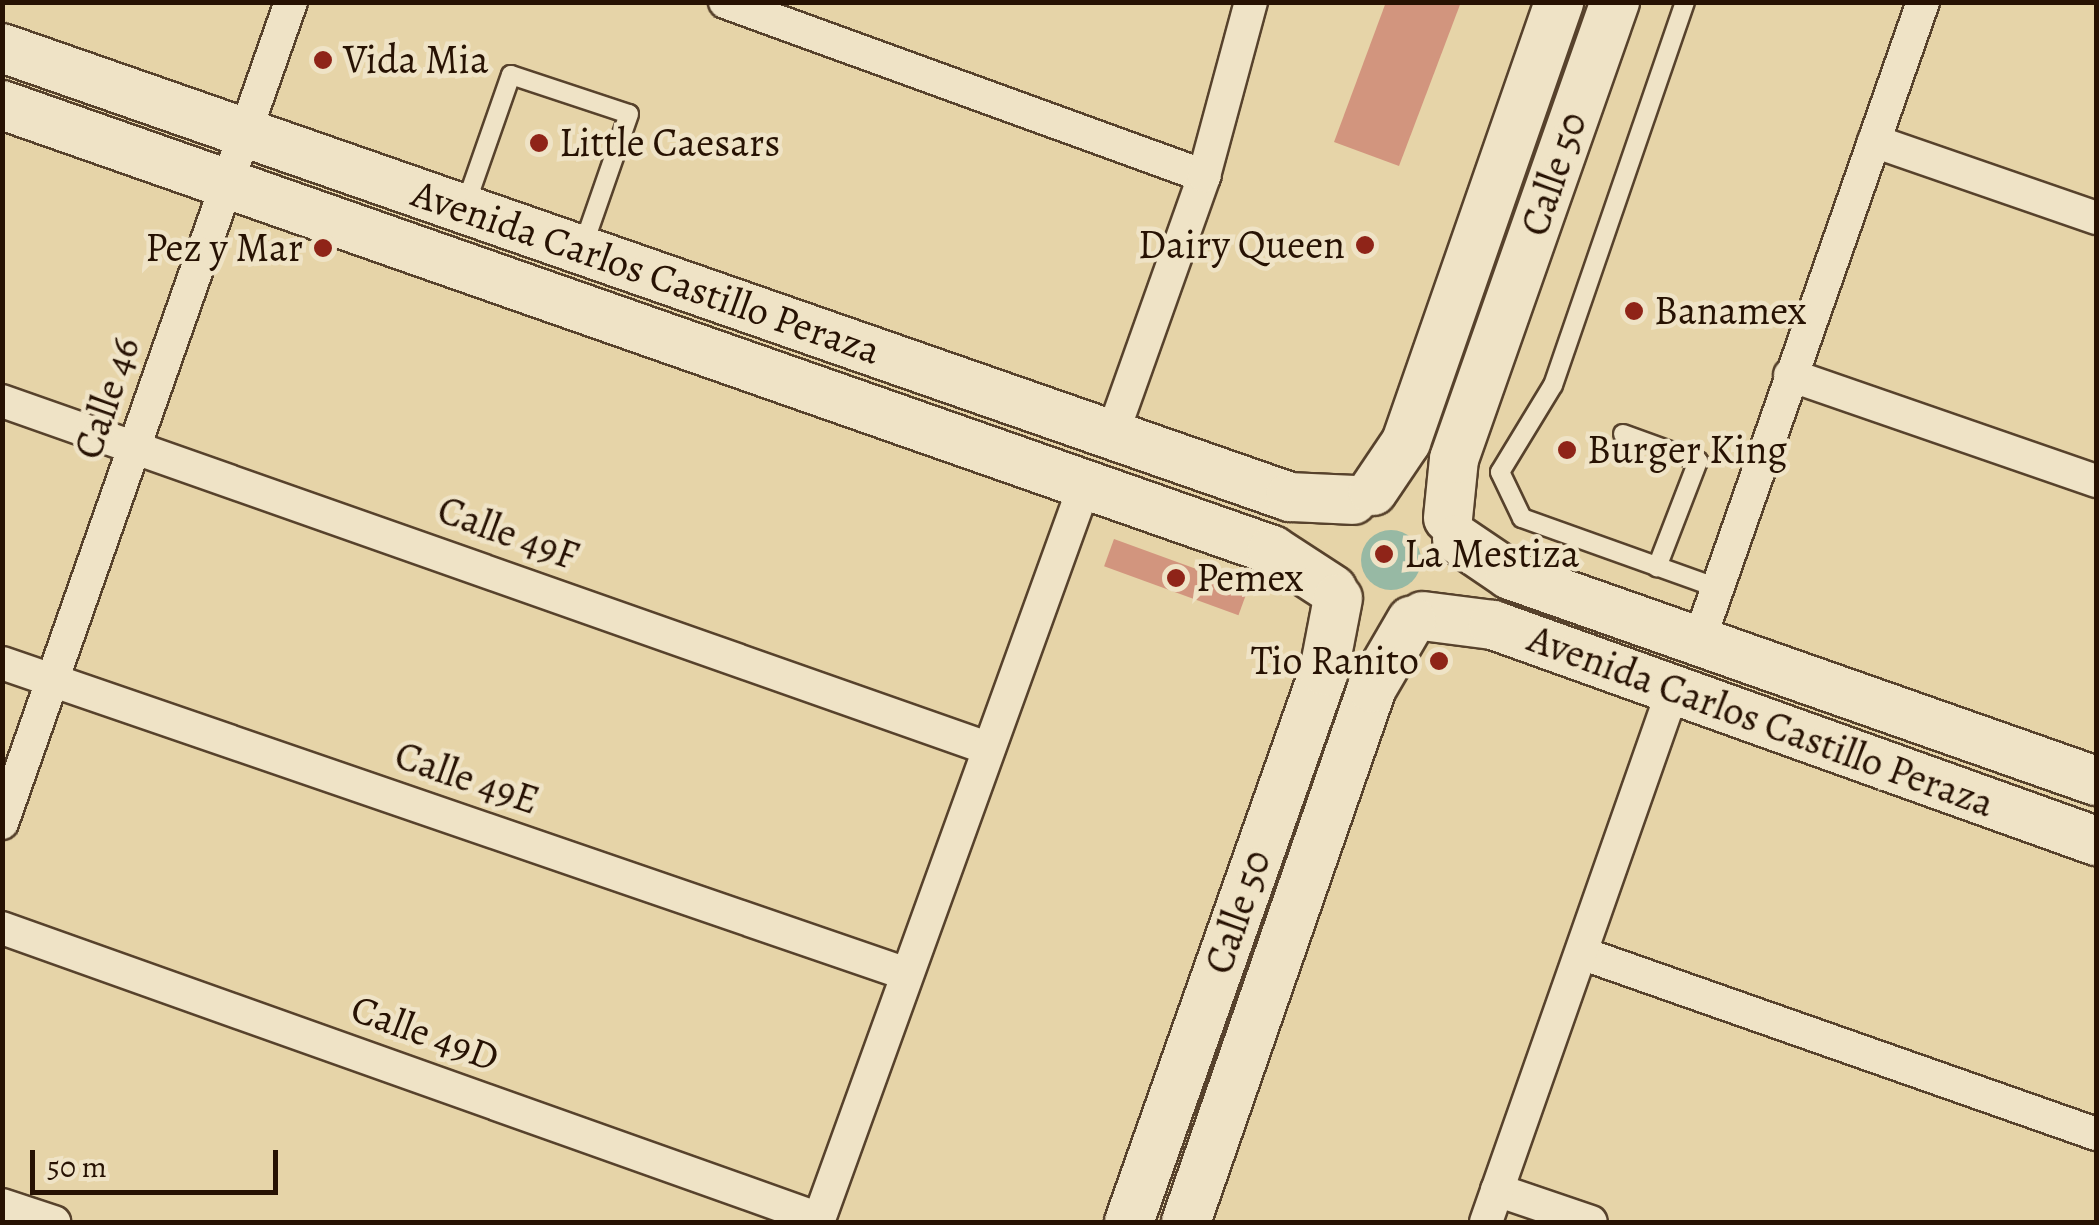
<!DOCTYPE html>
<style>
body{margin:0}
#map{position:relative;width:2099px;height:1225px;overflow:hidden;background:#e6d4a8;font-family:Alegreya,serif}
div>[style]{position:absolute}
[style*='--x']{left:calc(var(--x)*1px);top:calc(var(--y)*1px);width:calc(var(--w)*1px);rotate:calc(var(--a)*1deg)}
.water>*{inset:0;background:#97b9a4}
.round{border-radius:50%}
.building>*{inset:0;background:#d2957e;transform-origin:0 0}
.roads{filter:drop-shadow(2px 0 #57422c) drop-shadow(-2px 0 #57422c) drop-shadow(0 2px #57422c) drop-shadow(0 -2px #57422c)}
.service>*{height:18px;margin:-9px;padding:0 9px;transform-origin:9px;border-radius:9px;background:#efe3c6}
.minor>*{height:32px;margin:-16px;padding:0 16px;transform-origin:16px;border-radius:16px;background:#efe3c6}
.secondary>*{height:48px;margin:-24px;padding:0 24px;transform-origin:24px;border-radius:24px;background:#efe3c6}
.dots>*{width:28px;height:28px;translate:-50% -50%;box-sizing:border-box;border:5px solid #efe3c6;border-radius:50%}
span{translate:-50% -50%;white-space:nowrap;text-align:center;line-height:1.15;-webkit-text-stroke:9px #efe3c6;paint-order:stroke}
.poi-label{font-size:40px;color:#271203}
.left{translate:0 -50%;text-align:left}
.right{translate:-100% -50%;text-align:right}
.street-label{font-size:40px;color:#271203}
.frame{position:absolute;inset:0;border:5px solid #271203;pointer-events:none}
.scale{position:absolute;left:30px;top:1150px;width:248px;height:45px;box-sizing:border-box;border:5px solid #271203;border-top:0;padding-left:12px;font-size:30px;line-height:35px;white-space:nowrap;color:#271203;-webkit-text-stroke:8px #efe3c6;paint-order:stroke}
</style>
<div id="map">
<div class="water">
<i class="round" style="left:1361px;top:530px;width:60px;height:60px"></i>
</div>
<div class="building">
<i style="clip-path:polygon(1386px 2px,1461px 2px,1399px 166px,1334px 142px)"></i>
<i style="left:1114px;top:539px;width:143px;height:29px;rotate:20deg"></i>
</div>
<div class="roads">
<div class="service">
<i style="--x:1685;--y:2;--w:405;--a:109"></i>
<i style="--x:1553;--y:385;--w:102;--a:121.3"></i>
<i style="--x:1500;--y:472;--w:51;--a:64.4"></i>
<i style="--x:1522;--y:518;--w:207;--a:19.7"></i>
<i style="--x:464;--y:209;--w:142;--a:-70.7"></i>
<i style="--x:511;--y:75;--w:124;--a:18.3"></i>
<i style="--x:629;--y:114;--w:143;--a:109.2"></i>
<i style="--x:1623;--y:434;--w:80;--a:19.8"></i>
<i style="--x:1698;--y:461;--w:114;--a:111.1"></i>
</div>
<div class="minor">
<i style="--x:725;--y:2;--w:510;--a:19.96"></i>
<i style="--x:1874;--y:141;--w:235;--a:19.1"></i>
<i style="--x:1790;--y:375;--w:324;--a:19.1"></i>
<i style="--x:2;--y:401;--w:1041;--a:19.41"></i>
<i style="--x:1112;--y:435;--w:275;--a:-70.4"></i>
<i style="--x:1204;--y:176;--w:180;--a:-74.9"></i>
<i style="--x:1700;--y:638;--w:674;--a:-70.68"></i>
<i style="--x:2;--y:663;--w:954;--a:18.97"></i>
<i style="--x:2;--y:823;--w:870;--a:-70.61"></i>
<i style="--x:2;--y:928;--w:867;--a:19.6"></i>
<i style="--x:1581;--y:953;--w:546;--a:19.36"></i>
<i style="--x:1497;--y:1190;--w:99;--a:18.8"></i>
<i style="--x:2;--y:1205;--w:55;--a:18.1"></i>
<i style="--x:818;--y:1222;--w:785;--a:-70.11"></i>
<i style="--x:1486;--y:1222;--w:564;--a:-70.63"></i>
</div>
<div class="secondary">
<i style="--x:2;--y:48;--w:1364;--a:19.22"></i>
<i style="--x:1290;--y:497;--w:63;--a:2.7"></i>
<i style="--x:2;--y:105;--w:1346;--a:19.31"></i>
<i style="--x:1272;--y:550;--w:72;--a:33"></i>
<i style="--x:1373;--y:491;--w:59;--a:-56"></i>
<i style="--x:1406;--y:442;--w:466;--a:-70.8"></i>
<i style="--x:1448;--y:518;--w:59;--a:-84.2"></i>
<i style="--x:1454;--y:459;--w:485;--a:-70.6"></i>
<i style="--x:1457;--y:539;--w:64;--a:34.2"></i>
<i style="--x:1510;--y:575;--w:621;--a:19.37"></i>
<i style="--x:1423;--y:616;--w:71;--a:7.3"></i>
<i style="--x:1493;--y:625;--w:641;--a:19.71"></i>
<i style="--x:1129;--y:1222;--w:584;--a:-70.51"></i>
<i style="--x:1324;--y:671;--w:74;--a:-79.1"></i>
<i style="--x:1186;--y:1222;--w:565;--a:-70.8"></i>
<i style="--x:1372;--y:688;--w:78;--a:-59.8"></i>
</div>
</div>
<div class="dots">
<i style="left:323px;top:60px;background:#8f2418"></i>
<i style="left:539px;top:143px;background:#8f2418"></i>
<i style="left:1365px;top:245px;background:#8f2418"></i>
<i style="left:323px;top:248px;background:#8f2418"></i>
<i style="left:1634px;top:311px;background:#8f2418"></i>
<i style="left:1567px;top:450px;background:#8f2418"></i>
<i style="left:1384px;top:554px;background:#8f2418"></i>
<i style="left:1176px;top:578px;background:#8f2418"></i>
<i style="left:1439px;top:661px;background:#8f2418"></i>
</div>
<div class="poi-label">
<span class="left" style="left:343px;top:60px">Vida Mia</span>
<span class="left" style="left:559px;top:143px">Little Caesars</span>
<span class="right" style="left:1345px;top:245px">Dairy Queen</span>
<span class="right" style="left:303px;top:248px">Pez y Mar</span>
<span class="left" style="left:1654px;top:311px">Banamex</span>
<span class="left" style="left:1587px;top:450px">Burger King</span>
<span class="left" style="left:1404px;top:554px">La Mestiza</span>
<span class="left" style="left:1196px;top:578px">Pemex</span>
<span class="right" style="left:1419px;top:661px">Tio Ranito</span>
</div>
<div class="street-label">
<span style="left:1554px;top:174px;rotate:-71deg">Calle 50</span>
<span style="left:646px;top:272px;rotate:19deg">Avenida Carlos Castillo Peraza</span>
<span style="left:107px;top:398px;rotate:-71deg">Calle 46</span>
<span style="left:508px;top:533px;rotate:20deg">Calle 49F</span>
<span style="left:1761px;top:721px;rotate:20deg">Avenida Carlos Castillo Peraza</span>
<span style="left:467px;top:778px;rotate:19deg">Calle 49E</span>
<span style="left:1238px;top:912px;rotate:-71deg">Calle 50</span>
<span style="left:425px;top:1033px;rotate:20deg">Calle 49D</span>
</div>
<div class="frame"></div>
<div class="scale">50 m</div>
</div>
